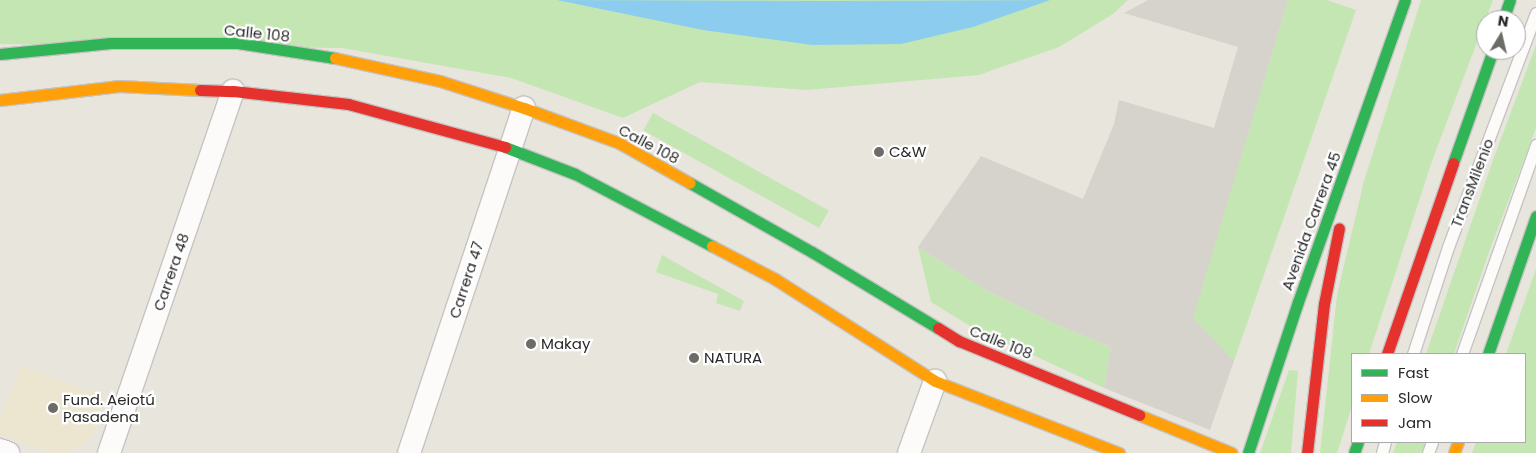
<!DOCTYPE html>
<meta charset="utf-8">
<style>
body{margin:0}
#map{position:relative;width:1536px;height:453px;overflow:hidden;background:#e8e5dd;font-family:Poppins,sans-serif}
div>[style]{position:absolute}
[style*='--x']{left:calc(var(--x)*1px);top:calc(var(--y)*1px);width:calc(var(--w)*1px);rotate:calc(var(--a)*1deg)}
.education>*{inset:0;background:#ece6d1}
.green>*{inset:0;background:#c4e6b3;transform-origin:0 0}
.plaza>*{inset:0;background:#d6d3cc}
.water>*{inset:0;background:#8ccdef}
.roads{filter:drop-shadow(1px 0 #c5c4c3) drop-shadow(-1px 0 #c5c4c3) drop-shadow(0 1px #c5c4c3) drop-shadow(0 -1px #c5c4c3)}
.lane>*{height:11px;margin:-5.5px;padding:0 5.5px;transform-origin:5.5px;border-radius:5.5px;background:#fcfbfa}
.street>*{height:22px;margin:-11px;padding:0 11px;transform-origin:11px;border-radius:11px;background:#fcfbfa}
.fast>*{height:11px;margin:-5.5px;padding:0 5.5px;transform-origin:5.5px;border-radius:5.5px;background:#30b455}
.slow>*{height:11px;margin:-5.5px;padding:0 5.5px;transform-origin:5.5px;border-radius:5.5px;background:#ff9f0a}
.jam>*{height:11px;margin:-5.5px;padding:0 5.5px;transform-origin:5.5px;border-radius:5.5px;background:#e5322d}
.dots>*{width:14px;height:14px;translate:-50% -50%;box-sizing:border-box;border:2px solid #fff;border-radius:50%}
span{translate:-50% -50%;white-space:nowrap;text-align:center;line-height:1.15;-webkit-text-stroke:4.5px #fff;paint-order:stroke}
.street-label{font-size:15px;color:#292929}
.poi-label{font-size:15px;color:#292929}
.left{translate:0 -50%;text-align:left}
.legend{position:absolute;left:1351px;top:353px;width:175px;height:90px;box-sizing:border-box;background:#fff;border:1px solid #a9a9a9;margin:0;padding:6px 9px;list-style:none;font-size:15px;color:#292929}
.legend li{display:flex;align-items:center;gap:10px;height:25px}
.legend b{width:25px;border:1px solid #a9a9a9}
.north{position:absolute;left:1476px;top:10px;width:50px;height:50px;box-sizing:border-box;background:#fff;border:1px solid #a9a9a9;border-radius:50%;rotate:9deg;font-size:14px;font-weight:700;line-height:20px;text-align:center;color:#292929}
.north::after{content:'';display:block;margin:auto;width:18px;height:22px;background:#6c6b68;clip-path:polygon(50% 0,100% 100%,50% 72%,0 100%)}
</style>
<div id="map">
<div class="education">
<i style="clip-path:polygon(21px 366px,105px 396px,91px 440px,67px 453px,52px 453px,0 434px,0 419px)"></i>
</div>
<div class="green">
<i style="clip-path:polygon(0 0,1128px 0,1113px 14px,1059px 47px,979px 75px,807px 90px,700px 82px,623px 118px,511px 78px,342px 48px,0 44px)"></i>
<i style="clip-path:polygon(1288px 0,1327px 0,1356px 10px,1234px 361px,1192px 318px)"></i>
<i style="clip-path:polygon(1421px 0,1493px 0,1432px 161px,1369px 354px,1352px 354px,1352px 406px,1337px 453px,1320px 453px,1337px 295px,1364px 181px)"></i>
<i style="clip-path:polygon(1536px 45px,1536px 128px,1489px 252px,1454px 354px,1426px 354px,1493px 160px)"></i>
<i style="left:653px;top:113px;width:201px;height:20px;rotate:29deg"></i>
<i style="clip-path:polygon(918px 247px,988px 291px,1057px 325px,1111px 347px,1104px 388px,970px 326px,931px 302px)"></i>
<i style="clip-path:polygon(662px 255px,744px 301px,740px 311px,716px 303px,718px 294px,656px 272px)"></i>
<i style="clip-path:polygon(1536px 269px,1536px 453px,1472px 453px,1476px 442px,1525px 442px,1525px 354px,1506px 354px)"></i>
<i style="clip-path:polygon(1289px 370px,1298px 371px,1291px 453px,1260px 453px)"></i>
<i style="clip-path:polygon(1397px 442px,1426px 442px,1422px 453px,1393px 453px)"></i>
</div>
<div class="plaza">
<i style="clip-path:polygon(1148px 0,1288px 0,1193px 318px,1234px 361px,1210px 430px,1104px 388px,1111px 347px,1057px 325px,988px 291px,918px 247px,981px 156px,1083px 199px,1114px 124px,1119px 100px,1214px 128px,1238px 47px,1124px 13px)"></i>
</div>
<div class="water">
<i style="clip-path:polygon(557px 0,825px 1px,1050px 0,973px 27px,901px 44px,812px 45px,703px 30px)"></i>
</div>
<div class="roads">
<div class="lane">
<i style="--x:1413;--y:354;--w:113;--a:-71.9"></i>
<i style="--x:1448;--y:247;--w:250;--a:-69.4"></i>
<i style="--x:1462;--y:354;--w:222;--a:-70.5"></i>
<i style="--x:1382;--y:453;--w:11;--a:-75"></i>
<i style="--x:1428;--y:453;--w:12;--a:-70"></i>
</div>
<div class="street">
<i style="--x:0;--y:450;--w:9;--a:21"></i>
<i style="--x:109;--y:453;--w:383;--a:-71.1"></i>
<i style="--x:409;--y:453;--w:364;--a:-71.6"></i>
<i style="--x:909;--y:453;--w:77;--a:-70.1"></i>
</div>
<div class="fast">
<i style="--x:1503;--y:20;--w:21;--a:-71"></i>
<i style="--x:0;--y:54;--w:111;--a:-5.7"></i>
<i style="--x:110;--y:43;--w:128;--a:0"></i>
<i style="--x:238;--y:43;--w:98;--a:8.8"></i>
<i style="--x:505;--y:147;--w:75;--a:21.1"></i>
<i style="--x:575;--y:174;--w:155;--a:27.7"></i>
<i style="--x:1453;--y:163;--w:120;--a:-70.5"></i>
<i style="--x:690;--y:183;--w:140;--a:29.5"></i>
<i style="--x:812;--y:252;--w:147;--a:31.1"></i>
<i style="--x:1488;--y:354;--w:146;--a:-70.8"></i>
<i style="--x:1248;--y:453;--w:159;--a:-71.7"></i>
<i style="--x:1298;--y:302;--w:320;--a:-70.5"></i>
<i style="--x:1354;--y:453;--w:12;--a:-70"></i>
</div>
<div class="slow">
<i style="--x:335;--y:58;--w:107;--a:12.4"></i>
<i style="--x:440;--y:81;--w:88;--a:17.8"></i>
<i style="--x:524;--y:108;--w:101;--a:20.2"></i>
<i style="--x:619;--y:143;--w:81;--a:29.4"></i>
<i style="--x:0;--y:100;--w:120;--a:-6.7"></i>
<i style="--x:119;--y:86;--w:81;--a:2.8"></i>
<i style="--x:712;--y:246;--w:71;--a:27.6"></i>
<i style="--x:775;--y:279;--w:190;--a:32.5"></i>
<i style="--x:935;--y:381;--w:198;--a:21.4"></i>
<i style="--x:1139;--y:415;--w:100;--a:22.2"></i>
<i style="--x:1454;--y:453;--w:12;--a:-70"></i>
</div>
<div class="jam">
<i style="--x:200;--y:90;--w:33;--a:2"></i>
<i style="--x:233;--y:91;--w:116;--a:6.4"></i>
<i style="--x:348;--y:104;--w:163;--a:15.3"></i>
<i style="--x:938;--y:328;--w:25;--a:32"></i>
<i style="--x:959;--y:341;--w:195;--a:22.3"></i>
<i style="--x:1387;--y:354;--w:202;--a:-70.9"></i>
<i style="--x:1307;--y:453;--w:150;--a:-83.5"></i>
<i style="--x:1324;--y:304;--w:77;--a:-78.8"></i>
</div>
</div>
<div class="dots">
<i style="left:879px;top:152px;background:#6c6b68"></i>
<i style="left:531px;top:344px;background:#6c6b68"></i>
<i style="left:694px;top:358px;background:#6c6b68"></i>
<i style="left:53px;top:408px;background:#6c6b68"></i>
</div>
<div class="street-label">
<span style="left:257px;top:33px;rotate:6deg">Calle 108</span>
<span style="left:649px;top:144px;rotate:28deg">Calle 108</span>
<span style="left:1472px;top:183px;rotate:-69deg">TransMilenio</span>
<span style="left:1311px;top:221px;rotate:-70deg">Avenida Carrera 45</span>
<span style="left:171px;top:272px;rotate:-71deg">Carrera 48</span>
<span style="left:466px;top:280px;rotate:-72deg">Carrera 47</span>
<span style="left:1001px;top:342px;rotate:22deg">Calle 108</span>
</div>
<div class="poi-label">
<span class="left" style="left:889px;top:152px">C&amp;W</span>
<span class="left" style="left:541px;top:344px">Makay</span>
<span class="left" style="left:704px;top:358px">NATURA</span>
<span class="left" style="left:63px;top:408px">Fund. Aeiotú<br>Pasadena</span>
</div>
<ul class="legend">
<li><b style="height:6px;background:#30b455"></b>Fast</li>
<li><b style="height:6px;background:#ff9f0a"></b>Slow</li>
<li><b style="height:6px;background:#e5322d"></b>Jam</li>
</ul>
<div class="north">N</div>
</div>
